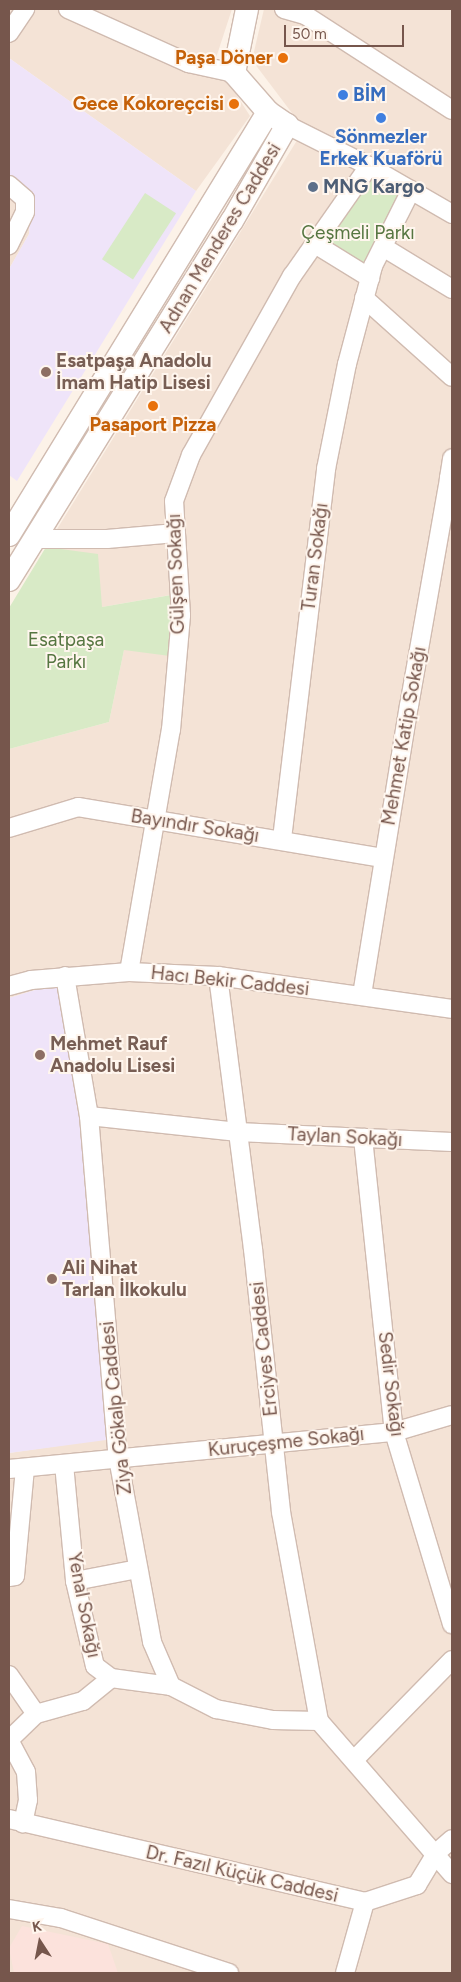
<!DOCTYPE html>
<meta charset="utf-8">
<style>
body{margin:0}
#map{position:relative;width:461px;height:1982px;overflow:hidden;background:#fcf2e8;font-family:Figtree,sans-serif}
div>[style]{position:absolute}
[style*='--x']{left:calc(var(--x)*1px);top:calc(var(--y)*1px);width:calc(var(--w)*1px);rotate:calc(var(--a)*1deg)}
.residential>*{inset:0;background:#f4e3d6}
.commercial>*{inset:0;background:#fce2dc}
.education>*{inset:0;background:#efe4f9}
.green>*{inset:0;background:#d8eac6;transform-origin:0 0}
.roads{filter:drop-shadow(1px 0 #d0bbb0) drop-shadow(-1px 0 #d0bbb0) drop-shadow(0 1px #d0bbb0) drop-shadow(0 -1px #d0bbb0)}
.minor>*{height:18px;margin:-9px;padding:0 9px;transform-origin:9px;border-radius:9px;background:#fff}
.tertiary>*{height:22px;margin:-11px;padding:0 11px;transform-origin:11px;border-radius:11px;background:#fff}
.dots>*{width:14px;height:14px;translate:-50% -50%;box-sizing:border-box;border:2px solid #fff6ee;border-radius:50%}
span{translate:-50% -50%;white-space:nowrap;text-align:center;line-height:1.15;-webkit-text-stroke:4px #fff6ee;paint-order:stroke}
.food-label{font-size:19px;color:#c56008;font-weight:700}
.right{translate:-100% -50%;text-align:right}
.shop-label{font-size:19px;color:#366cbe;font-weight:700}
.left{translate:0 -50%;text-align:left}
.service-label{font-size:19px;color:#4e5e75;font-weight:700}
.park-label{font-size:19px;color:#567641}
.street-label{font-size:19px;color:#76564c}
.education-label{font-size:19px;color:#785e54;font-weight:700}
.frame{position:absolute;inset:0;border:10px solid #76564c;pointer-events:none}
.north{position:absolute;left:15px;top:1917px;width:50px;height:50px;-webkit-text-stroke:4px #fff6ee;paint-order:stroke;rotate:349deg;font-size:14px;font-weight:700;line-height:20px;text-align:center;color:#76564c}
.north::after{content:'';display:block;margin:auto;width:18px;height:22px;background:#76564c;clip-path:polygon(50% 0,100% 100%,50% 72%,0 100%)}
.scale{position:absolute;left:284px;top:25px;width:120px;height:22px;box-sizing:border-box;border:2px solid #76564c;border-top:0;padding-left:6px;font-size:15px;line-height:18px;white-space:nowrap;color:#76564c;-webkit-text-stroke:4px #fff6ee;paint-order:stroke}
</style>
<div id="map">
<div class="residential">
<i style="clip-path:polygon(9px 9px,232px 9px,215px 61px,250px 116px,196px 191px,9px 58px)"></i>
<i style="clip-path:polygon(264px 9px,452px 9px,452px 1973px,9px 1973px,9px 1453px,106px 1439px,58px 983px,9px 998px,9px 749px,109px 722px,124px 650px,176px 594px,102px 607px,46px 547px,304px 129px,252px 60px)"></i>
<i style="clip-path:polygon(9px 176px,31px 197px,29px 234px,9px 269px)"></i>
</div>
<div class="commercial">
<i style="clip-path:polygon(22px 1926px,108px 1944px,118px 1973px,14px 1973px,9px 1948px)"></i>
</div>
<div class="education">
<i style="clip-path:polygon(9px 58px,196px 191px,17px 481px,9px 475px,9px 269px,29px 234px,31px 197px,9px 176px)"></i>
<i style="clip-path:polygon(58px 983px,83px 1112px,106px 1440px,9px 1453px,9px 998px)"></i>
</div>
<div class="green">
<i style="clip-path:polygon(369px 178px,401px 198px,368px 269px,324px 241px)"></i>
<i style="left:145px;top:193px;width:37px;height:79px;rotate:33deg"></i>
<i style="clip-path:polygon(46px 547px,98px 554px,102px 607px,177px 594px,170px 656px,124px 650px,109px 722px,9px 749px,9px 608px)"></i>
</div>
<div class="roads">
<div class="minor">
<i style="--x:68;--y:9;--w:132;--a:24.2"></i>
<i style="--x:188;--y:63;--w:47;--a:12.3"></i>
<i style="--x:284;--y:9;--w:22;--a:16"></i>
<i style="--x:305;--y:15;--w:175;--a:32.9"></i>
<i style="--x:9;--y:33;--w:29;--a:-56"></i>
<i style="--x:287;--y:125;--w:92;--a:26.6"></i>
<i style="--x:369;--y:166;--w:96;--a:30"></i>
<i style="--x:9;--y:185;--w:21;--a:41"></i>
<i style="--x:25;--y:199;--w:13;--a:90"></i>
<i style="--x:25;--y:212;--w:37;--a:116"></i>
<i style="--x:315;--y:244;--w:65;--a:31.7"></i>
<i style="--x:383;--y:247;--w:81;--a:31.3"></i>
<i style="--x:364;--y:298;--w:118;--a:41.9"></i>
<i style="--x:449;--y:478;--w:20;--a:-81"></i>
<i style="--x:36;--y:539;--w:71;--a:0"></i>
<i style="--x:107;--y:539;--w:69;--a:-5"></i>
<i style="--x:9;--y:828;--w:72;--a:-16.9"></i>
<i style="--x:78;--y:807;--w:309;--a:9.5"></i>
<i style="--x:282;--y:839;--w:373;--a:-83.2"></i>
<i style="--x:326;--y:469;--w:107;--a:-78.7"></i>
<i style="--x:347;--y:364;--w:101;--a:-75.1"></i>
<i style="--x:373;--y:266;--w:85;--a:-63.4"></i>
<i style="--x:129;--y:972;--w:246;--a:-80.2"></i>
<i style="--x:171;--y:730;--w:115;--a:-85"></i>
<i style="--x:181;--y:615;--w:114;--a:-93.5"></i>
<i style="--x:174;--y:501;--w:49;--a:-69.7"></i>
<i style="--x:191;--y:455;--w:206;--a:-60.6"></i>
<i style="--x:292;--y:276;--w:134;--a:-55"></i>
<i style="--x:65;--y:976;--w:142;--a:80.3"></i>
<i style="--x:89;--y:1116;--w:343;--a:85.2"></i>
<i style="--x:118;--y:1458;--w:187;--a:79.5"></i>
<i style="--x:152;--y:1642;--w:48;--a:66.6"></i>
<i style="--x:218;--y:976;--w:275;--a:82.7"></i>
<i style="--x:253;--y:1249;--w:264;--a:83.9"></i>
<i style="--x:281;--y:1512;--w:212;--a:79.7"></i>
<i style="--x:9;--y:986;--w:23;--a:-15"></i>
<i style="--x:31;--y:980;--w:98;--a:-4.7"></i>
<i style="--x:129;--y:972;--w:89;--a:2.6"></i>
<i style="--x:218;--y:976;--w:236;--a:8"></i>
<i style="--x:362;--y:995;--w:293;--a:-80.8"></i>
<i style="--x:409;--y:706;--w:231;--a:-80"></i>
<i style="--x:449;--y:478;--w:3;--a:0"></i>
<i style="--x:89;--y:1116;--w:150;--a:6.1"></i>
<i style="--x:238;--y:1132;--w:214;--a:2.7"></i>
<i style="--x:363;--y:1138;--w:296;--a:84"></i>
<i style="--x:394;--y:1432;--w:201;--a:73.2"></i>
<i style="--x:64;--y:1464;--w:118;--a:84.6"></i>
<i style="--x:75;--y:1581;--w:87;--a:76.8"></i>
<i style="--x:95;--y:1666;--w:20;--a:37"></i>
<i style="--x:111;--y:1678;--w:61;--a:7.6"></i>
<i style="--x:171;--y:1686;--w:51;--a:27.1"></i>
<i style="--x:216;--y:1709;--w:58;--a:10.9"></i>
<i style="--x:273;--y:1720;--w:46;--a:1.2"></i>
<i style="--x:319;--y:1721;--w:203;--a:49"></i>
<i style="--x:9;--y:1469;--w:387;--a:-5.5"></i>
<i style="--x:394;--y:1432;--w:60;--a:-16.3"></i>
<i style="--x:9;--y:1577;--w:6;--a:-9"></i>
<i style="--x:15;--y:1576;--w:107;--a:-84.7"></i>
<i style="--x:75;--y:1581;--w:64;--a:-10.8"></i>
<i style="--x:9;--y:1675;--w:47;--a:55.3"></i>
<i style="--x:9;--y:1740;--w:37;--a:-44"></i>
<i style="--x:36;--y:1714;--w:49;--a:-15.5"></i>
<i style="--x:83;--y:1701;--w:36;--a:-39"></i>
<i style="--x:9;--y:1740;--w:36;--a:62"></i>
<i style="--x:26;--y:1772;--w:28;--a:86"></i>
<i style="--x:28;--y:1800;--w:24;--a:102"></i>
<i style="--x:354;--y:1760;--w:140;--a:-45.6"></i>
<i style="--x:9;--y:1819;--w:366;--a:13.1"></i>
<i style="--x:365;--y:1902;--w:55;--a:-18.1"></i>
<i style="--x:417;--y:1885;--w:37;--a:-59"></i>
<i style="--x:436;--y:1853;--w:21;--a:-41"></i>
<i style="--x:9;--y:1909;--w:53;--a:9.8"></i>
<i style="--x:61;--y:1918;--w:177;--a:18.1"></i>
<i style="--x:345;--y:1973;--w:74;--a:-74.3"></i>
</div>
<div class="tertiary">
<i style="--x:9;--y:535;--w:496;--a:-58.5"></i>
<i style="--x:9;--y:580;--w:423;--a:-58.2"></i>
<i style="--x:232;--y:221;--w:111;--a:-60.2"></i>
<i style="--x:287;--y:125;--w:23;--a:-146"></i>
<i style="--x:268;--y:112;--w:52;--a:-131.1"></i>
<i style="--x:234;--y:73;--w:65;--a:-78.5"></i>
</div>
</div>
<div class="dots">
<i style="left:283px;top:58px;background:#e8710a"></i>
<i style="left:343px;top:95px;background:#3f7fe0"></i>
<i style="left:234px;top:104px;background:#e8710a"></i>
<i style="left:381px;top:118px;background:#3f7fe0"></i>
<i style="left:313px;top:187px;background:#5c6f8a"></i>
<i style="left:46px;top:372px;background:#8d6e63"></i>
<i style="left:153px;top:406px;background:#e8710a"></i>
<i style="left:40px;top:1055px;background:#8d6e63"></i>
<i style="left:52px;top:1279px;background:#8d6e63"></i>
</div>
<div class="food-label">
<span class="right" style="left:273px;top:58px">Paşa Döner</span>
<span class="right" style="left:224px;top:104px">Gece Kokoreçcisi</span>
<span style="left:153px;top:425px">Pasaport Pizza</span>
</div>
<div class="shop-label">
<span class="left" style="left:353px;top:95px">BİM</span>
<span style="left:381px;top:148px">Sönmezler<br>Erkek Kuaförü</span>
</div>
<div class="service-label">
<span class="left" style="left:323px;top:187px">MNG Kargo</span>
</div>
<div class="park-label">
<span style="left:358px;top:233px">Çeşmeli Parkı</span>
<span style="left:66px;top:651px">Esatpaşa<br>Parkı</span>
</div>
<div class="street-label">
<span style="left:220px;top:238px;rotate:-59deg">Adnan Menderes Caddesi</span>
<span style="left:315px;top:557px;rotate:-83deg">Turan Sokağı</span>
<span style="left:176px;top:574px;rotate:-92deg">Gülşen Sokağı</span>
<span style="left:404px;top:736px;rotate:-80deg">Mehmet Katip Sokağı</span>
<span style="left:195px;top:826px;rotate:9deg">Bayındır Sokağı</span>
<span style="left:230px;top:981px;rotate:6deg">Hacı Bekir Caddesi</span>
<span style="left:345px;top:1137px;rotate:3deg">Taylan Sokağı</span>
<span style="left:264px;top:1349px;rotate:-96deg">Erciyes Caddesi</span>
<span style="left:391px;top:1384px;rotate:83deg">Sedir Sokağı</span>
<span style="left:116px;top:1408px;rotate:-96deg">Ziya Gökalp Caddesi</span>
<span style="left:286px;top:1442px;rotate:-6deg">Kuruçeşme Sokağı</span>
<span style="left:84px;top:1605px;rotate:79deg">Yenal Sokağı</span>
<span style="left:242px;top:1874px;rotate:13deg">Dr. Fazıl Küçük Caddesi</span>
</div>
<div class="education-label">
<span class="left" style="left:56px;top:372px">Esatpaşa Anadolu<br>İmam Hatip Lisesi</span>
<span class="left" style="left:50px;top:1055px">Mehmet Rauf<br>Anadolu Lisesi</span>
<span class="left" style="left:62px;top:1279px">Ali Nihat<br>Tarlan İlkokulu</span>
</div>
<div class="frame"></div>
<div class="north">K</div>
<div class="scale">50 m</div>
</div>
